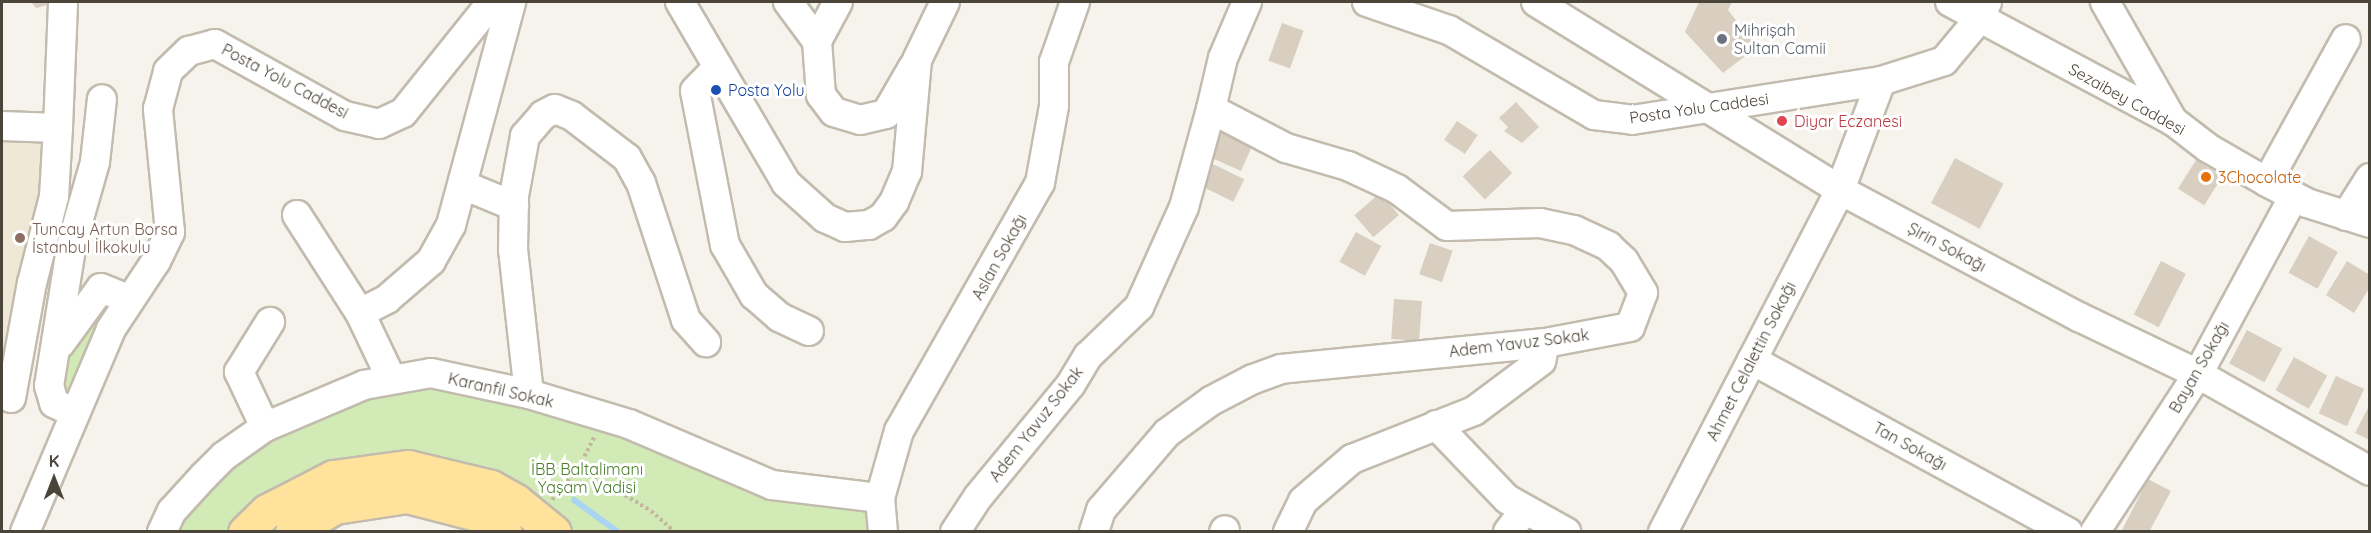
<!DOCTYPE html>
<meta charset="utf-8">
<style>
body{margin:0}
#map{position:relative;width:2371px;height:533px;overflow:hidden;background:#f6f3ec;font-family:Quicksand,sans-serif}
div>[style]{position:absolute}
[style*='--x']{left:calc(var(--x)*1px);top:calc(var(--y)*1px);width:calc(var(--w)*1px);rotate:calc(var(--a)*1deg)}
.education>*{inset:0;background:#efe8d6}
.green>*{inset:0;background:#d2eab5}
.stream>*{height:6px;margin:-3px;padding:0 3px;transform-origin:3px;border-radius:3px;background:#a9d4f2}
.building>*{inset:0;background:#d8cfc1;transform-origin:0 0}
.path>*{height:4px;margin-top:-2px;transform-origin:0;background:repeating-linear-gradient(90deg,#c4b79f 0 3px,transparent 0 6px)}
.roads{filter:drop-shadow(2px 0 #c2bbae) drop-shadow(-2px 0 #c2bbae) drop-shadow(0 2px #c2bbae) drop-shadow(0 -2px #c2bbae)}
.minor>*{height:28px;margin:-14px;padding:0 14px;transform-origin:14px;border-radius:14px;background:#fff}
.major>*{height:33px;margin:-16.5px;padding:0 16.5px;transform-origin:16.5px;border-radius:16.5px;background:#ffe39c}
.dots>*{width:16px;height:16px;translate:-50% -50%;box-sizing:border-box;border:3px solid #fff;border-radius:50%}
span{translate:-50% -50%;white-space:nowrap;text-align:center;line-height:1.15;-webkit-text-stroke:6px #fff;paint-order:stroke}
.worship-label{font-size:16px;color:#5b616d}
.left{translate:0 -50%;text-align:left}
.street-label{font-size:16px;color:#4b4439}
.transit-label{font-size:16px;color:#164399}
.health-label{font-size:16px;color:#be3a42}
.food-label{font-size:16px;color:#c56008}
.education-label{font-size:16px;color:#785e54}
.park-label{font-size:16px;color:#4a7f2a}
.frame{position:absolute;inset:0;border:3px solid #4b4439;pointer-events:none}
.north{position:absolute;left:24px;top:449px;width:60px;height:60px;-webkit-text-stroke:4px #fff;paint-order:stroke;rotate:0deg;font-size:16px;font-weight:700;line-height:24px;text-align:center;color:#4b4439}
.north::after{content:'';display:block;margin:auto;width:21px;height:27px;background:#4b4439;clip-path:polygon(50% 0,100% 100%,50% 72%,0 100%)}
</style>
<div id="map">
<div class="education">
<i style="clip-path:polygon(2px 130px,54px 131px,2px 422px)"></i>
</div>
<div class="green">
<i style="clip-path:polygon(102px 293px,119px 302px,71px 407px,57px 400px,67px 344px)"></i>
<i style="clip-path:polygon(429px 379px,874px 504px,876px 531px,567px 531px,502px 483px,235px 531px,176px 532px,182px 518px,249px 449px,381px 387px)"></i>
</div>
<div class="stream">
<i style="--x:574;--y:500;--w:54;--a:36"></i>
</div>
<div class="building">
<i style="clip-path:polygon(31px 2px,59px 2px,36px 8px)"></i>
<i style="clip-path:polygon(1699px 2px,1732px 2px,1728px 10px,1757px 47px,1723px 73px,1685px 32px)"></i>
<i style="left:1282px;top:23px;width:23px;height:40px;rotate:20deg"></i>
<i style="clip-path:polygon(1516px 102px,1539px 127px,1522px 143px,1504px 131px,1508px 127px,1499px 118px)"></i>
<i style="left:1457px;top:121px;width:25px;height:23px;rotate:34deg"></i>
<i style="left:1220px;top:132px;width:35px;height:27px;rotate:24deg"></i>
<i style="left:1490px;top:150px;width:32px;height:38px;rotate:46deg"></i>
<i style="left:1955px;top:158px;width:55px;height:51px;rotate:28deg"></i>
<i style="left:2196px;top:160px;width:31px;height:34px;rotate:32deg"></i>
<i style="left:1211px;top:163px;width:37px;height:25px;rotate:26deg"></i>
<i style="left:1380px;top:193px;width:29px;height:34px;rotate:49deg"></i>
<i style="left:1356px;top:232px;width:29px;height:34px;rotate:29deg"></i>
<i style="left:2309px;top:236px;width:33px;height:42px;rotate:29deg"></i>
<i style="left:1430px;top:243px;width:24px;height:33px;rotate:19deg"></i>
<i style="left:2161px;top:261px;width:28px;height:60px;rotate:27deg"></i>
<i style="clip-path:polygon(2347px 261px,2370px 275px,2370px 287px,2354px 313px,2326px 295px)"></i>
<i style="left:1394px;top:299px;width:28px;height:40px;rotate:4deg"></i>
<i style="left:2247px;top:330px;width:40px;height:38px;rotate:28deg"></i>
<i style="left:2294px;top:357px;width:38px;height:38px;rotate:29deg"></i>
<i style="left:2336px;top:376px;width:31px;height:41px;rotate:25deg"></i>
<i style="clip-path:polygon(2370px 404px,2370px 440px,2355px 433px)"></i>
<i style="clip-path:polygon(2148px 479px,2171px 491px,2149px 532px,2125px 532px,2122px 530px)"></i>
</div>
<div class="path">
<i style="--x:579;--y:467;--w:84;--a:31.4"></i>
<i style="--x:651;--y:511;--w:32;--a:41"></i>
<i style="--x:552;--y:500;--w:43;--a:-50.7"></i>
<i style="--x:579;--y:467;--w:35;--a:-63"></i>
</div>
<div class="roads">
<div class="minor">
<i style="--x:680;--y:2;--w:210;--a:59.6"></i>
<i style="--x:786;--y:183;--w:52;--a:41.9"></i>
<i style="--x:825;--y:218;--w:22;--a:24"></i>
<i style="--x:845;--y:227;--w:24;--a:-5"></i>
<i style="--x:869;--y:225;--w:16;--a:-30"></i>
<i style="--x:883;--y:217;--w:19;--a:-54"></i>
<i style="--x:894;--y:202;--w:33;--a:-67"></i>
<i style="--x:907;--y:172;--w:112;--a:-84.9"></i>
<i style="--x:917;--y:60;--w:64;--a:-64.2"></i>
<i style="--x:788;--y:2;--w:49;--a:53.4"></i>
<i style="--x:817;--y:41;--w:44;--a:-61.7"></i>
<i style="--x:1367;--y:2;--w:87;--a:18.9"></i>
<i style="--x:1449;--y:30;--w:168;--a:30.4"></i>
<i style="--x:1594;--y:115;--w:38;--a:7"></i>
<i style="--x:1632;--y:120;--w:252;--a:-8.9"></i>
<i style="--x:1881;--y:81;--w:66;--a:-17.6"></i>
<i style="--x:1944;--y:61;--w:56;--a:-50.1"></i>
<i style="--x:1980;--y:18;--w:17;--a:-66"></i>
<i style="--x:1536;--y:2;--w:357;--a:31.7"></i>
<i style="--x:1840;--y:190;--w:271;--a:28"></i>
<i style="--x:2079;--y:317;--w:132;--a:25.6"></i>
<i style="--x:2198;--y:374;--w:197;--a:29.4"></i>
<i style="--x:1950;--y:2;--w:253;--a:28.1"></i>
<i style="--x:2173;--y:121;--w:44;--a:37.6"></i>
<i style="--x:2208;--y:148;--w:68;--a:30"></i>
<i style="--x:2267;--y:182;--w:45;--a:27.7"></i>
<i style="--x:2307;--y:203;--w:66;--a:17.6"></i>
<i style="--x:2105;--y:2;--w:137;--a:60.3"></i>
<i style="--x:817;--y:41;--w:54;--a:85.8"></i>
<i style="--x:821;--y:95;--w:21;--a:53"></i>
<i style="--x:834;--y:112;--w:27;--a:17"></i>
<i style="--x:860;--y:120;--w:27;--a:-13"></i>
<i style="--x:886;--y:114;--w:54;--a:-60.1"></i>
<i style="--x:718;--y:67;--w:33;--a:134"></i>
<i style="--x:695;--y:91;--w:157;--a:79"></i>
<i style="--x:725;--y:245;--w:58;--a:59.9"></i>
<i style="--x:754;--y:295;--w:33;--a:41"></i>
<i style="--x:779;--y:317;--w:33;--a:25"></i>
<i style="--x:1211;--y:109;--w:52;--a:-76.8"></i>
<i style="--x:1223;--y:58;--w:61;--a:-66.8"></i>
<i style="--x:2;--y:126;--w:56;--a:2"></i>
<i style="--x:58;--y:128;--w:126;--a:-87.7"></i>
<i style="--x:2267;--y:182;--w:163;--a:-61.1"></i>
<i style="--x:463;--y:185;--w:55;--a:22.4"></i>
<i style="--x:297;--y:215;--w:117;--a:57.3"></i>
<i style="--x:2346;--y:216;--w:45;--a:-57.7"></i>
<i style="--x:60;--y:344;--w:69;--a:-53.8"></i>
<i style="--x:101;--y:288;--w:31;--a:22"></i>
<i style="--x:1752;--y:360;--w:360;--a:28.6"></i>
<i style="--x:391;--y:378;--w:72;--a:-115.5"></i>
<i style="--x:360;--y:313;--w:30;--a:-27"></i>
<i style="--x:387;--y:299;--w:58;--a:-40.8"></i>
<i style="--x:431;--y:261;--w:41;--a:-60.9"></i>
<i style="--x:451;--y:225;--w:231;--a:-74.9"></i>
<i style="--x:529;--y:394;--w:145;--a:-96.3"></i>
<i style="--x:513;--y:250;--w:54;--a:-88.9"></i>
<i style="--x:514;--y:196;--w:61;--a:-79.6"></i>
<i style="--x:525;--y:136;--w:28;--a:-49"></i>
<i style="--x:543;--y:115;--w:13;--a:-27"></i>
<i style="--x:555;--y:109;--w:18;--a:22"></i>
<i style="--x:572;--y:116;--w:69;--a:37.4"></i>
<i style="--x:627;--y:158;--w:29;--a:61"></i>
<i style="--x:641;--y:183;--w:144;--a:71.8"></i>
<i style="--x:686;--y:320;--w:30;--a:48"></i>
<i style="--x:11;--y:398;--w:117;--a:-79.7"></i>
<i style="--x:32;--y:283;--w:89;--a:-75.7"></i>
<i style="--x:54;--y:197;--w:69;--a:-86.7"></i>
<i style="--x:75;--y:413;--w:23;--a:-155"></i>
<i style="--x:54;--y:403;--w:18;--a:-106"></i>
<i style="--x:49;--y:386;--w:145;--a:-80.9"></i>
<i style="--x:72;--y:243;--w:84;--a:-74.1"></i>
<i style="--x:95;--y:162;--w:63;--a:-83.7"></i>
<i style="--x:1436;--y:425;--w:103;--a:46.2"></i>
<i style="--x:1507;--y:499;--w:68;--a:29.2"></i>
<i style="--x:265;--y:427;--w:61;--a:-115.3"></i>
<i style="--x:239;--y:372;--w:59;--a:-58.2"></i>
<i style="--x:25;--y:532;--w:220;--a:-67"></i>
<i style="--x:111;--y:329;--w:82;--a:-56.5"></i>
<i style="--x:156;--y:261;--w:32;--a:-64"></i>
<i style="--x:170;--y:232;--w:124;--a:-95.6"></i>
<i style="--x:158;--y:109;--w:39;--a:-75"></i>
<i style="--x:168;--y:71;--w:29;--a:-44"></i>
<i style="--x:189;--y:51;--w:27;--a:-15"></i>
<i style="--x:215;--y:44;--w:149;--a:29"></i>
<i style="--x:345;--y:116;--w:35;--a:13"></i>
<i style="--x:379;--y:124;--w:26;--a:-25"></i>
<i style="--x:403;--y:113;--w:142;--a:-51.3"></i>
<i style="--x:162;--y:532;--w:23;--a:-65"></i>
<i style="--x:172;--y:511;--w:47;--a:-47.6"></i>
<i style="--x:204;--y:476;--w:28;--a:-45"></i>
<i style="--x:224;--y:456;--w:50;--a:-35.3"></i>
<i style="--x:265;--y:427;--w:108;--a:-23"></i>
<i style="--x:364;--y:385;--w:68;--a:-10.2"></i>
<i style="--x:431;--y:373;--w:100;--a:12.1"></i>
<i style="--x:529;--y:394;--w:104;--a:16.7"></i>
<i style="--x:629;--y:424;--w:155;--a:23.1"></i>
<i style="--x:772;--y:485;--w:109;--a:6.9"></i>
<i style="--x:883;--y:532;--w:34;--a:-95"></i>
<i style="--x:880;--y:498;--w:70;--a:-74.2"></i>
<i style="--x:899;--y:431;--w:285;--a:-60.4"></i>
<i style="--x:1040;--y:183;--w:78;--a:-79.7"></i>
<i style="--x:1054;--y:106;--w:44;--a:-90"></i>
<i style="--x:1054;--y:62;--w:64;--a:-70.7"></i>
<i style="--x:955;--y:532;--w:42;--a:-56.7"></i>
<i style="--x:978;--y:497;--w:146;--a:-50.5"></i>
<i style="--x:1071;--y:384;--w:33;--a:-59"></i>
<i style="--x:1088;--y:356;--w:71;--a:-43.9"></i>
<i style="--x:1139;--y:307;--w:110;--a:-65.8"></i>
<i style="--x:1184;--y:207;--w:102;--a:-74.6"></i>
<i style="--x:1211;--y:109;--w:85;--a:27.5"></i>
<i style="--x:1286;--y:148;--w:65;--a:16.2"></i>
<i style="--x:1348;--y:166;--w:54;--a:25.1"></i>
<i style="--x:1397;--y:189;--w:62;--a:36.5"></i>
<i style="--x:1447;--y:226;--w:93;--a:-1.8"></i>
<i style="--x:1540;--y:223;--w:35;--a:12"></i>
<i style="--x:1574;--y:230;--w:38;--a:25"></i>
<i style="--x:1608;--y:246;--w:22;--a:43"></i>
<i style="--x:1624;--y:261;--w:37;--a:59"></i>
<i style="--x:1643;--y:293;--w:36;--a:111"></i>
<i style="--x:1630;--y:327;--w:86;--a:169.3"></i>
<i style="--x:1545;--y:343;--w:265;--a:174.4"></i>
<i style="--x:1281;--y:369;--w:30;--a:160"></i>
<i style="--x:1253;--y:379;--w:47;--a:152.4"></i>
<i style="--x:1211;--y:401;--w:54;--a:144"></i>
<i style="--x:1167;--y:433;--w:101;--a:130.6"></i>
<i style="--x:1101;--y:510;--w:23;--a:108"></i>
<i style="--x:1224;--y:532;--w:2;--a:-63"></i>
<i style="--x:1288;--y:532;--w:34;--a:-64"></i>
<i style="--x:1303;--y:501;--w:65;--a:-40.6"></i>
<i style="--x:1352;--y:459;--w:131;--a:-21.5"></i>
<i style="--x:1474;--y:411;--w:84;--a:-36.7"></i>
<i style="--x:1541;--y:361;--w:18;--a:-77"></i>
<i style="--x:1508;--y:532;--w:26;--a:-53"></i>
<i style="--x:1663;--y:532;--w:385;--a:-62.6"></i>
<i style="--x:1840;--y:190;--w:116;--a:-69.4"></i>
<i style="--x:2095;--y:532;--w:189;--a:-56.9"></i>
<i style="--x:2198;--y:374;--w:202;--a:-61.7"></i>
</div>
<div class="major">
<i style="--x:245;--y:532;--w:30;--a:-44"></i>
<i style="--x:267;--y:511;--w:74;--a:-27.3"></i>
<i style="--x:333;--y:477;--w:76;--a:-7.6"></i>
<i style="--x:408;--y:467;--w:85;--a:13.5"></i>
<i style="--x:491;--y:487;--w:29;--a:29"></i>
<i style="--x:516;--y:501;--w:49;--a:39.2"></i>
<i style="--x:292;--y:532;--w:50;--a:-30.2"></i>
<i style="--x:335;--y:507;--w:73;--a:-8.7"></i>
<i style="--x:407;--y:496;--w:76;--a:14.4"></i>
<i style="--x:481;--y:515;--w:29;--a:36"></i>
</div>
</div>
<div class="dots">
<i style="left:1722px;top:39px;background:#6b7280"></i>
<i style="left:716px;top:90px;background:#1a4fb4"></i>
<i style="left:1782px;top:121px;background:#e0444e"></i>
<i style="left:2206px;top:177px;background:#e8710a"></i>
<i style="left:20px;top:238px;background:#8d6e63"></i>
</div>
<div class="worship-label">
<span class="left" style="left:1734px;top:39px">Mihrişah<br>Sultan Camii</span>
</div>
<div class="street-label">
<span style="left:285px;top:81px;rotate:28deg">Posta Yolu Caddesi</span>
<span style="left:2127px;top:99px;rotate:29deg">Sezaibey Caddesi</span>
<span style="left:1699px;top:108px;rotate:-8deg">Posta Yolu Caddesi</span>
<span style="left:1947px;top:247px;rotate:28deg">Şirin Sokağı</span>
<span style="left:999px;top:257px;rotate:-61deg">Aslan Sokağı</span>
<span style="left:1519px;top:343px;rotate:-7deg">Adem Yavuz Sokak</span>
<span style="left:1751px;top:361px;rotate:-63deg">Ahmet Celalettin Sokağı</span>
<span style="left:2199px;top:367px;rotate:-60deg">Bayan Sokağı</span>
<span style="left:501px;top:390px;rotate:13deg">Karanfil Sokak</span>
<span style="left:1036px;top:424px;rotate:-52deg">Adem Yavuz Sokak</span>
<span style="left:1910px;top:446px;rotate:29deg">Tan Sokağı</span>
</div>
<div class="transit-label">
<span class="left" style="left:728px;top:90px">Posta Yolu</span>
</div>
<div class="health-label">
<span class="left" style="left:1794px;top:121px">Diyar Eczanesi</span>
</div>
<div class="food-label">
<span class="left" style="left:2218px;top:177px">3Chocolate</span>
</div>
<div class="education-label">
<span class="left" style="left:32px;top:238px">Tuncay Artun Borsa<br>İstanbul İlkokulu</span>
</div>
<div class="park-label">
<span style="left:587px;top:478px">İBB Baltalimanı<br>Yaşam Vadisi</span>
</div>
<div class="frame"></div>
<div class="north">K</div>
</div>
